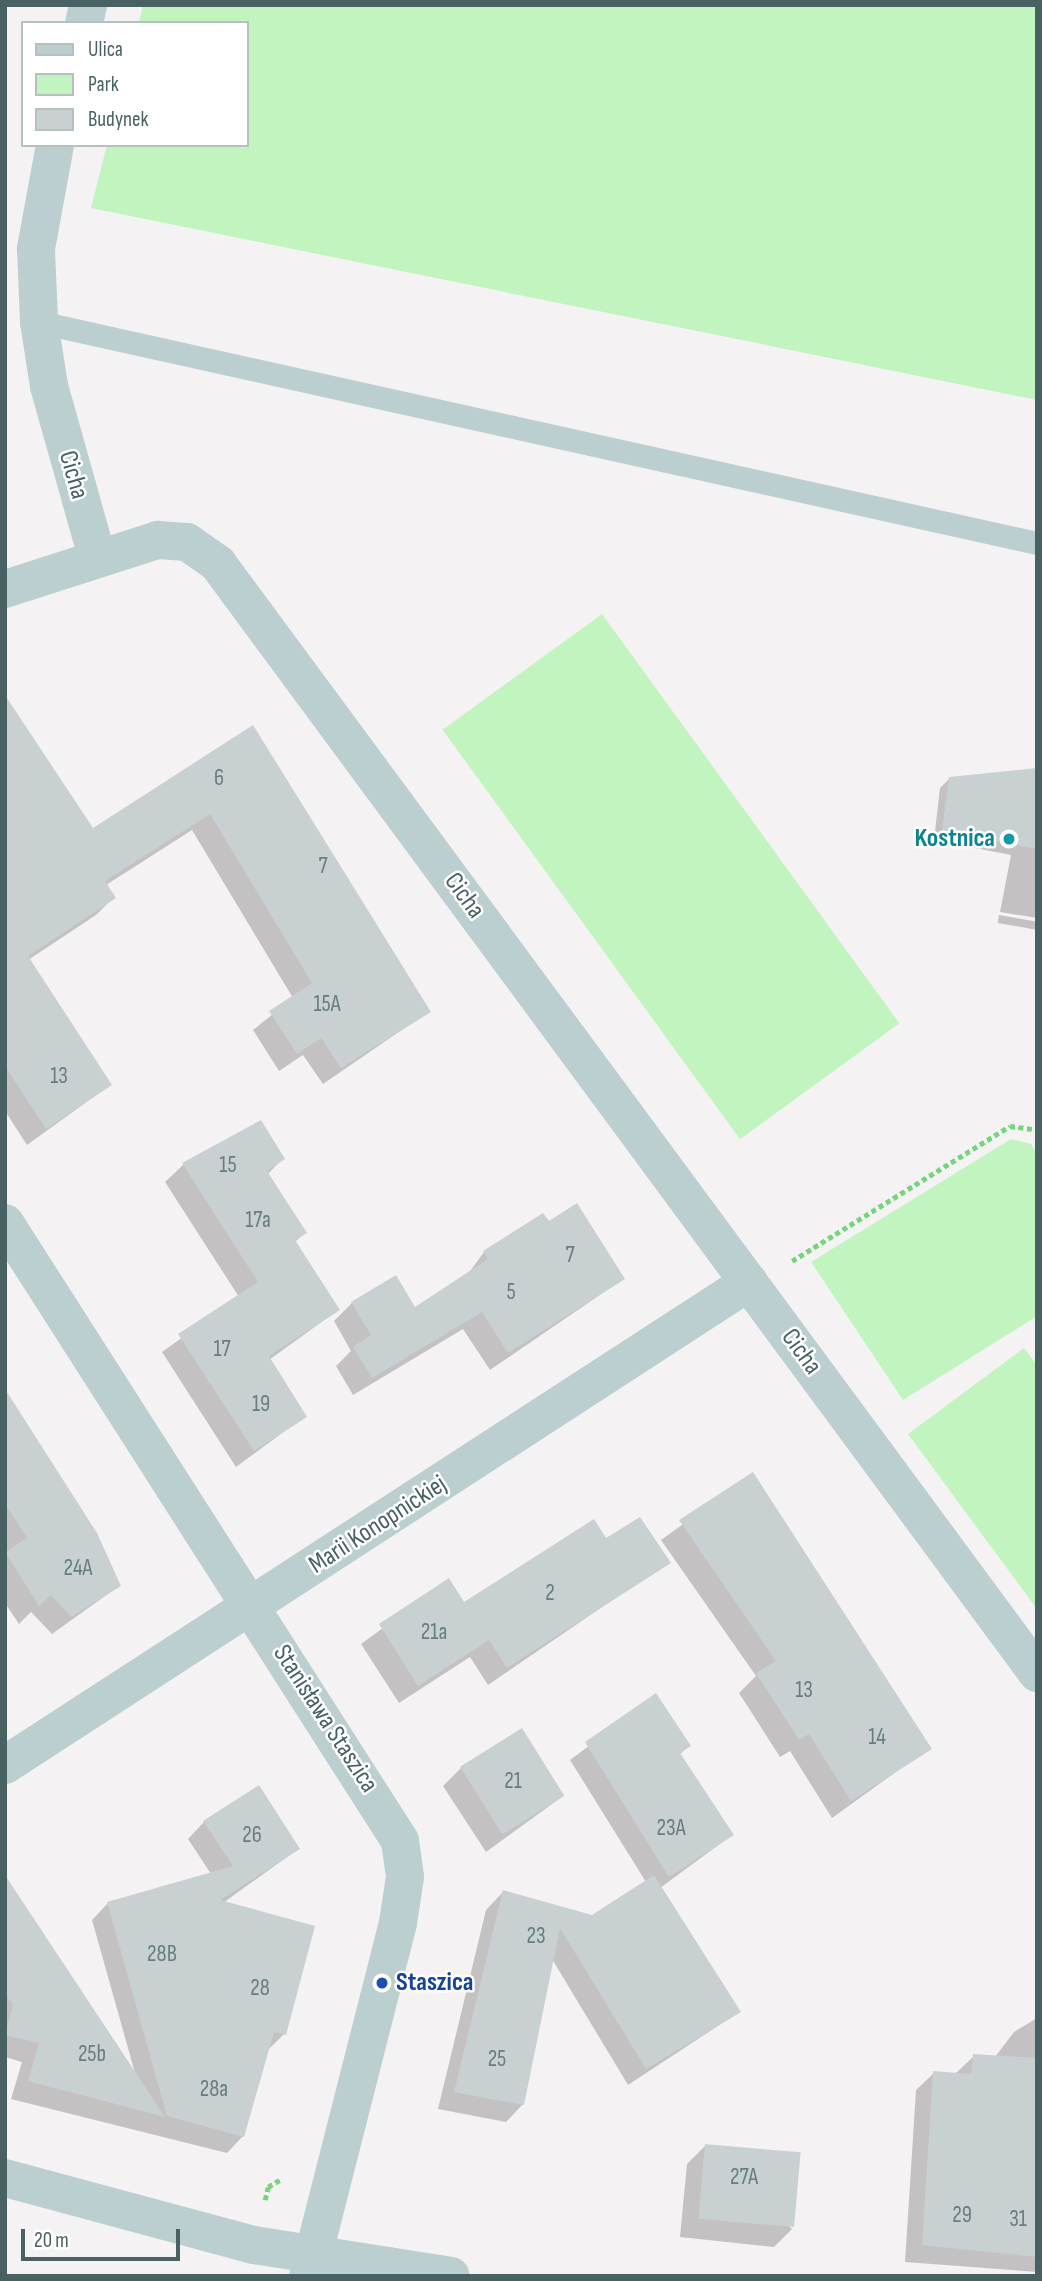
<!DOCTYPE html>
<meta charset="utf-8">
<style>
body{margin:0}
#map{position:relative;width:1042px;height:2281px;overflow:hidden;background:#f5f2f3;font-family:"Sofia Sans Condensed",sans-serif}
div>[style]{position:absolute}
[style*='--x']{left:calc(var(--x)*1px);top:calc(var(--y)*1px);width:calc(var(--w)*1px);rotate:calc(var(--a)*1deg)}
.green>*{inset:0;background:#c1f4bf;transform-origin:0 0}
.shadow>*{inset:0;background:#0003;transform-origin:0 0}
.building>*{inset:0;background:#c9d0d2;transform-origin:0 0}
.path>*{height:4.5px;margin-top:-2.25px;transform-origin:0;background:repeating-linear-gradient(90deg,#74d57b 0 5px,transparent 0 8.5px)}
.service>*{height:23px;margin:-11.5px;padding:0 11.5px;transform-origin:11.5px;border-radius:11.5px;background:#bccfd0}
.minor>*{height:38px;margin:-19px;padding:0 19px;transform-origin:19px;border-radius:19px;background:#bccfd0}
.dots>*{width:19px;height:19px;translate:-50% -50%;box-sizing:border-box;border:4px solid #fff;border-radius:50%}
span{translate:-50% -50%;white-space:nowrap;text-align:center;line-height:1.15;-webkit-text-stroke:5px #fff;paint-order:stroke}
.number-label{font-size:23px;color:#687d7e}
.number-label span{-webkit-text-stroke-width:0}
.street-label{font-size:26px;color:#486162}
.culture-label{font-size:26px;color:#0d838f;font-weight:700}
.right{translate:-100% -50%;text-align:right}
.transit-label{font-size:26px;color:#164399;font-weight:700}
.left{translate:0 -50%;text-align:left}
.frame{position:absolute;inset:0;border:7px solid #486162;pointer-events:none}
.legend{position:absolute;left:21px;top:21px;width:228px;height:126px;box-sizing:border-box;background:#fff;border:2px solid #b6c0c0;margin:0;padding:9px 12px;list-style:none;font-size:21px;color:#486162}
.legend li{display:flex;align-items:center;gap:14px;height:35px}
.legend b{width:35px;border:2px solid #b6c0c0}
.scale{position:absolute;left:21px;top:2229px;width:159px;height:32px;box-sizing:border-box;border:4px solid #486162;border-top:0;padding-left:9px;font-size:21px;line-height:24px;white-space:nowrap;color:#486162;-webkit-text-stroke:5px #fff;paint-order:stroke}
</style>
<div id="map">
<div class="green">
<i style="clip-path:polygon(143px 5px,1037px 5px,1037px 400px,91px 208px,107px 145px,247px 145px,247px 23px,139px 23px)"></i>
<i style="left:602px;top:614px;width:506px;height:197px;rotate:54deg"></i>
<i style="clip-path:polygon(1011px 1139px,1031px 1144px,1037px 1154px,1037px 1316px,903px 1400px,811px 1262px)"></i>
<i style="clip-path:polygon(1024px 1348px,1037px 1365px,1037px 1609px,908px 1434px)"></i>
</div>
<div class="shadow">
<i style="clip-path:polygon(253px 727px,428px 1012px,323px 1084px,303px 1055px,279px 1071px,253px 1030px,293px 998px,192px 830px,106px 885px,114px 897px,96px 915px,28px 960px,110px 1085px,27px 1145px,5px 1111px,5px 739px,92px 831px)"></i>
<i style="clip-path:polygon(1037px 773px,1037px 918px,1000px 912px,1011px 855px,934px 840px,940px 788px,950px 778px)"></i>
<i style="left:999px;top:915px;width:39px;height:8px;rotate:10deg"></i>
<i style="clip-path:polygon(260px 1123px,283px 1158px,267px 1175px,304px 1233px,294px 1243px,338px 1310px,269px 1360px,305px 1416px,236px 1467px,162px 1352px,239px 1297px,165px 1182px,183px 1165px)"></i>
<i style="clip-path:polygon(543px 1216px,623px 1279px,490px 1370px,463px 1329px,353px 1395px,336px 1366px,351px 1351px,334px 1321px,352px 1303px,414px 1309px,468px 1274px,484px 1252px)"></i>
<i style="clip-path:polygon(5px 1419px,119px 1586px,52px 1634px,31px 1612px,19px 1624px,5px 1603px)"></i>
<i style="clip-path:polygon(753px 1474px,929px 1748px,832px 1818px,790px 1751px,780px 1757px,739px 1693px,756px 1676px,661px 1540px)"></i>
<i style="clip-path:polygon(668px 1562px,488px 1685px,470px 1657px,399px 1703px,361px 1644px,449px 1580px,464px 1604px)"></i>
<i style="clip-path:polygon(656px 1696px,689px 1746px,679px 1755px,732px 1835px,660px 1888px,739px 2012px,628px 2085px,552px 1959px,523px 2104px,506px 2122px,438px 2109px,486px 1910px,503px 1892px,592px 1917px,646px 1882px,570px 1760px)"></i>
<i style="clip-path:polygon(462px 1767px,563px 1796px,486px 1852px,443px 1786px)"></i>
<i style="clip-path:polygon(204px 1822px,298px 1849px,223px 1903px,284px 2034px,268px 2050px,243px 2136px,227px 2153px,11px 2099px,22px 2062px,5px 2057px,5px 1966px,135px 2073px,92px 1920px,108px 1903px,211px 1874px,188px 1839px)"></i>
<i style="clip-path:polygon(1037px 2018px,1037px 2272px,905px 2262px,916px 2090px,934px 2073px,955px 2074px,974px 2056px,995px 2057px,1014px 2032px)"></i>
<i style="clip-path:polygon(705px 2146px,792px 2229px,774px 2247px,680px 2237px,687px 2164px)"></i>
</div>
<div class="building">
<i style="clip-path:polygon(5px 695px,93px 828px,253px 725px,431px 1012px,341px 1068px,321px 1038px,297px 1054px,269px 1011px,312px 983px,210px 814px,105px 881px,116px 898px,28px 956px,112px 1085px,46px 1129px,5px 1066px)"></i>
<i style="clip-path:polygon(1037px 768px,1037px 849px,942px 831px,949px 777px)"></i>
<i style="clip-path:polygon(261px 1120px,285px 1159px,267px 1171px,307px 1233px,295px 1240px,340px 1310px,269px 1356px,307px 1417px,254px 1451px,178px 1334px,258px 1282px,182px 1163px)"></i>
<i style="clip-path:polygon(577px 1203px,625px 1279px,508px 1353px,482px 1312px,372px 1378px,353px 1347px,371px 1335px,351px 1302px,396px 1275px,415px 1307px,488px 1259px,483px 1251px,543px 1213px,549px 1221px)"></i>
<i style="clip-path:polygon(5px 1389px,97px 1533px,121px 1586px,71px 1617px,51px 1595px,39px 1606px,5px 1552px,27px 1538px,5px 1504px)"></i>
<i style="clip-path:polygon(753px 1472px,932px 1749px,851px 1801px,809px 1734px,799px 1740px,756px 1673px,776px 1661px,679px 1520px)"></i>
<i style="clip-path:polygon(640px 1517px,671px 1563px,507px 1668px,489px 1640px,418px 1686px,379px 1624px,449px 1578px,464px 1602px,594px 1519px,606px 1538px)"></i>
<i style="clip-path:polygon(656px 1693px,691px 1746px,680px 1753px,734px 1835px,669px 1877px,585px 1742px)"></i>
<i style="left:522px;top:1728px;width:80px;height:73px;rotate:58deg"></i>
<i style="clip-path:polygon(259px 1785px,300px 1849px,220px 1900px,315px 1926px,286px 2035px,274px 2032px,244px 2137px,167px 2116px,107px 1902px,233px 1866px,203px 1821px)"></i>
<i style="clip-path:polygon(5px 1875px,165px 2117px,28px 2081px,39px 2043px,5px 2035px,13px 2005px,5px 1994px)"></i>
<i style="clip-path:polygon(654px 1875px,741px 2012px,646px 2069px,560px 1928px,524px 2105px,454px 2092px,503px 1890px,592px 1915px)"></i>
<i style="clip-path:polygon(973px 2054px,1037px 2058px,1037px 2257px,922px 2245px,933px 2071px,971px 2074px)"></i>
<i style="left:705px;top:2144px;width:96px;height:75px;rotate:5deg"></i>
</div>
<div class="path">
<i style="--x:792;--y:1261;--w:256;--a:-31.8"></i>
<i style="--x:1010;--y:1126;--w:27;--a:8"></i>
<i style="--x:265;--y:2200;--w:13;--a:-77"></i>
<i style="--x:268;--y:2187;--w:17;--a:-31"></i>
</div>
<div class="service">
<i style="--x:39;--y:322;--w:1022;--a:12.49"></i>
</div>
<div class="minor">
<i style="--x:84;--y:23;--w:18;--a:-77"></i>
<i style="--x:55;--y:145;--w:106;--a:100.4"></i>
<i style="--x:36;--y:249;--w:73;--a:87.6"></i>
<i style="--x:39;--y:322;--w:65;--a:81.1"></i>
<i style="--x:49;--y:386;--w:178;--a:74.3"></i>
<i style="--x:5;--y:589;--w:161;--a:-17.8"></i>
<i style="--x:158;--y:540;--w:29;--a:4"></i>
<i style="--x:187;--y:542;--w:38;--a:35"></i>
<i style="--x:218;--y:564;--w:1379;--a:53.55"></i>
<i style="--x:5;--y:1223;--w:733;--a:57.41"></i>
<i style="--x:400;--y:1841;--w:36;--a:82"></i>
<i style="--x:405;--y:1877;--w:47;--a:98.7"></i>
<i style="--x:398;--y:1923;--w:364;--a:104.3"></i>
<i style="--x:5;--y:1765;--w:887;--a:-32.99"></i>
<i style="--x:5;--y:2178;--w:258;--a:15.1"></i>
<i style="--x:254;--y:2245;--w:199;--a:8.9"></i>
</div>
<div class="dots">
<i style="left:1009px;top:839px;background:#0f9aa8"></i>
<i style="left:382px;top:1983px;background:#1a4fb4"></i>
</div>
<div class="number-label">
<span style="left:219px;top:778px">6</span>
<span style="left:323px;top:866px">7</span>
<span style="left:327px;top:1004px">15A</span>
<span style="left:59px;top:1076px">13</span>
<span style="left:228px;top:1165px">15</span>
<span style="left:258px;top:1220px">17a</span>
<span style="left:570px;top:1255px">7</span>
<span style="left:511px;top:1292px">5</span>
<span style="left:222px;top:1349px">17</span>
<span style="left:261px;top:1404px">19</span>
<span style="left:78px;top:1568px">24A</span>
<span style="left:550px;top:1593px">2</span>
<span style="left:434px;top:1632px">21a</span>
<span style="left:804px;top:1690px">13</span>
<span style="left:877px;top:1737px">14</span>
<span style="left:513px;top:1781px">21</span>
<span style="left:671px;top:1828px">23A</span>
<span style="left:252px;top:1835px">26</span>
<span style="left:536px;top:1936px">23</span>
<span style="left:162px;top:1954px">28B</span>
<span style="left:260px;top:1988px">28</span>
<span style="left:92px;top:2054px">25b</span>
<span style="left:497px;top:2059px">25</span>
<span style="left:214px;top:2089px">28a</span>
<span style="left:744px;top:2177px">27A</span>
<span style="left:962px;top:2215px">29</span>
<span style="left:1018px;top:2219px">31</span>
</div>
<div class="street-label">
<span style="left:73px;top:475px;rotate:74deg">Cicha</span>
<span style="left:464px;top:896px;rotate:54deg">Cicha</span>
<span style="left:801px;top:1352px;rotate:54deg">Cicha</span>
<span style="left:378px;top:1525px;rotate:-33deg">Marii Konopnickiej</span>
<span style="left:325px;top:1719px;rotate:57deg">Stanisława Staszica</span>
</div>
<div class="culture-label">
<span class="right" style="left:995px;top:839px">Kostnica</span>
</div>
<div class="transit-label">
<span class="left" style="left:396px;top:1983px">Staszica</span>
</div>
<div class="frame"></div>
<ul class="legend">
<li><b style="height:9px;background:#bccfd0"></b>Ulica</li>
<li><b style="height:19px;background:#c1f4bf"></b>Park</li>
<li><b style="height:19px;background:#c9d0d2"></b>Budynek</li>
</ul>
<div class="scale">20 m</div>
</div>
